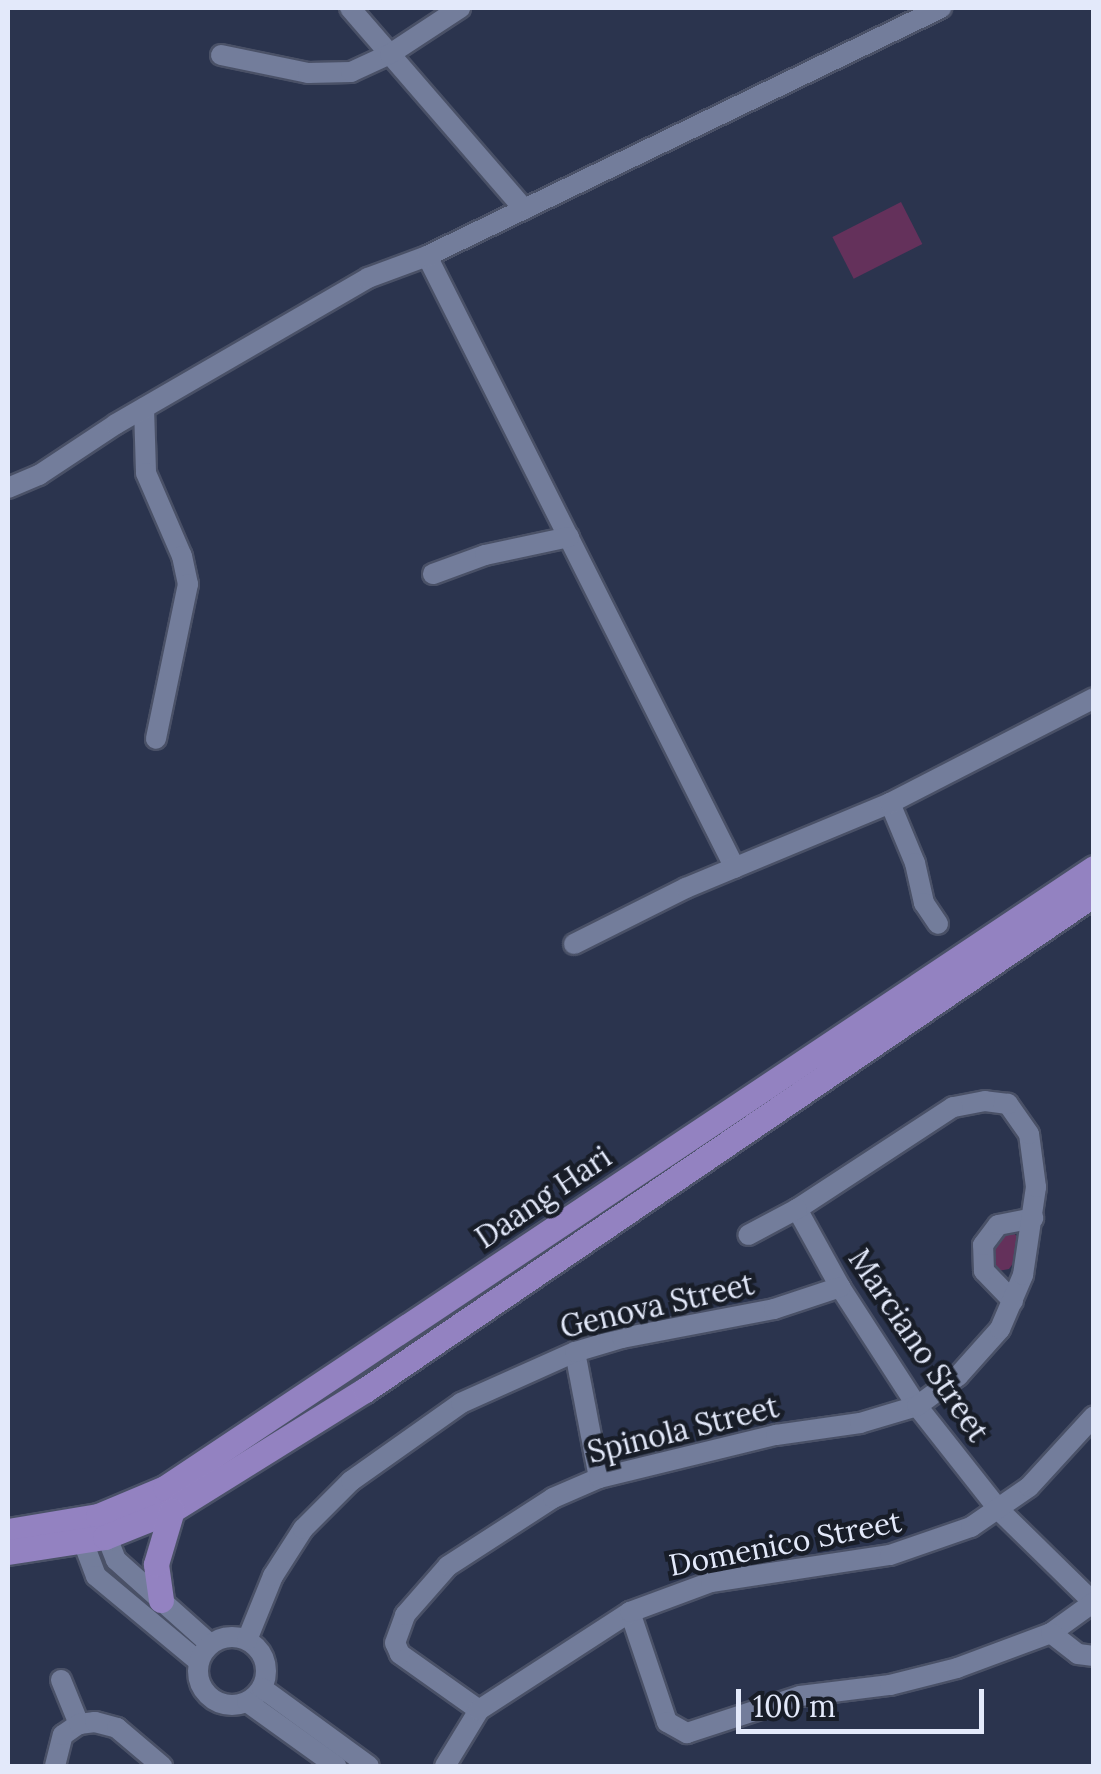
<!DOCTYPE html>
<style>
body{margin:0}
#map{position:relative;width:1101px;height:1774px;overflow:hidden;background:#2b344e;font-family:Lora,serif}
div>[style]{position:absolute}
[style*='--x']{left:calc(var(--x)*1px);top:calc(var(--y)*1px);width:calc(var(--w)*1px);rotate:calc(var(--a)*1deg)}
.green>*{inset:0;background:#64315b;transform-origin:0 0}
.roads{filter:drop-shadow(2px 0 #4a5167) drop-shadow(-2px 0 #4a5167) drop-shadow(0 2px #4a5167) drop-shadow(0 -2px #4a5167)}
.minor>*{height:20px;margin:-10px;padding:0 10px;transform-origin:10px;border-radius:10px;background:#737d9b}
.minor>.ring{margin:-10px;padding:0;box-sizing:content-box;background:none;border:20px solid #737d9b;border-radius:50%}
.major>*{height:25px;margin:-12.5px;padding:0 12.5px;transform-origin:12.5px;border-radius:12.5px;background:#9382c1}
span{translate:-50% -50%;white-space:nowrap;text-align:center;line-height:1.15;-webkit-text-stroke:9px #181d28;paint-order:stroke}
.street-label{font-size:30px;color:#e3e9fa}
.frame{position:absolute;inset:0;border:10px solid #e3e9fa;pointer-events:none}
.scale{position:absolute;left:736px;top:1689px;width:248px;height:45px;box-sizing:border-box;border:5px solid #e3e9fa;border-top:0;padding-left:12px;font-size:30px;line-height:35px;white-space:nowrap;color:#e3e9fa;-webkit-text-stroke:8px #181d28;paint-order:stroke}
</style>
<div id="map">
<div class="green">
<i style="left:901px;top:202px;width:47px;height:77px;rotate:63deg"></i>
<i style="clip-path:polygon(1012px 1231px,1019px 1239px,1014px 1262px,1009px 1269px,998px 1271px,992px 1265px,993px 1244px,999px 1235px)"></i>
</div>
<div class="roads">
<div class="minor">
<i style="--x:350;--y:8;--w:266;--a:49.1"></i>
<i style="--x:221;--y:55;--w:89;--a:11.7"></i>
<i style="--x:308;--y:73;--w:43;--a:-1.3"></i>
<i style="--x:351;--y:72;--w:43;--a:-24.8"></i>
<i style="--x:390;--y:54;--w:84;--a:-33.3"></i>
<i style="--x:427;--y:256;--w:685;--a:63.29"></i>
<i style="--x:144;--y:408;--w:65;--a:88.2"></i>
<i style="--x:146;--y:473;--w:90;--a:66.6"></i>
<i style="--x:182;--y:556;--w:29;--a:78"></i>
<i style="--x:188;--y:584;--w:158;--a:101.7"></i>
<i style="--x:8;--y:488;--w:34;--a:-23"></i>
<i style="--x:39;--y:475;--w:92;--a:-33.5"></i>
<i style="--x:116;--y:424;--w:291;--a:-30.1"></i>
<i style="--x:368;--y:278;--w:63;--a:-20.4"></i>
<i style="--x:427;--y:256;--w:571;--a:-25.76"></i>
<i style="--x:433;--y:574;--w:55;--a:-20.1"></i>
<i style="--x:485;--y:555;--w:86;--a:-12.1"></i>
<i style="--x:890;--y:803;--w:65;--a:67.4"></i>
<i style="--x:915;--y:863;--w:41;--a:77.3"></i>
<i style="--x:924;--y:903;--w:25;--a:56"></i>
<i style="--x:574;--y:944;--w:125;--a:-26.6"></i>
<i style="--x:686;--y:888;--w:221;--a:-22.6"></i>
<i style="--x:890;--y:803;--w:229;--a:-27.2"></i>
<i style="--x:797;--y:1209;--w:89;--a:61.1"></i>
<i style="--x:840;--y:1287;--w:142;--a:57.1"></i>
<i style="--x:917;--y:1406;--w:132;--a:51.7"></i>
<i style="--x:999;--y:1510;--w:132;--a:44.4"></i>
<i style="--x:1013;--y:1301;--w:42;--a:-134"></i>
<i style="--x:984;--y:1271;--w:26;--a:-92"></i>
<i style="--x:983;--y:1245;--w:25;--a:-53"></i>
<i style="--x:998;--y:1225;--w:36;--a:-11"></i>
<i style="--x:575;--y:1352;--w:128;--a:79.2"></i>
<i style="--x:101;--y:1522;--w:41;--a:68.5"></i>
<i style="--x:116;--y:1560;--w:126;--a:41.8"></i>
<i style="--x:79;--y:1531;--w:48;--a:69.3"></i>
<i style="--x:96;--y:1576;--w:133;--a:39.8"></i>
<i style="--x:630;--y:1612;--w:116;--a:71.4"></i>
<i style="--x:667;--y:1722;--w:23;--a:29"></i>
<i style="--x:687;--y:1733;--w:119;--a:-18.1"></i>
<i style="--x:800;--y:1696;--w:91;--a:-7"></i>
<i style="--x:890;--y:1685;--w:69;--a:-14.2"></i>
<i style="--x:957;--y:1668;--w:100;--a:-20.4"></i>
<i style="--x:1051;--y:1633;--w:53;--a:-35.8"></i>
<i style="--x:1051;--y:1633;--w:34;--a:38"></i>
<i style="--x:1078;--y:1654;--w:16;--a:7"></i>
<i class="ring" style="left:198px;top:1637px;width:48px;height:48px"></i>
<i style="--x:247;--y:1640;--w:69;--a:-67.9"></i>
<i style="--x:273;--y:1576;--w:56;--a:-57.4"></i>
<i style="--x:303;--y:1529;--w:68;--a:-45"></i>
<i style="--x:351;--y:1481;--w:135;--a:-35.3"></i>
<i style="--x:461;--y:1403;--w:125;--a:-24.1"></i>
<i style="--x:575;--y:1352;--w:49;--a:-16.6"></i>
<i style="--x:622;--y:1338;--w:155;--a:-10.8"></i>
<i style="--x:774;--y:1309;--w:70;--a:-18.4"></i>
<i style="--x:61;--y:1680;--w:48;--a:67.8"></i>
<i style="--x:262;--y:1688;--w:132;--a:36.1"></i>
<i style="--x:247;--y:1702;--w:110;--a:35.7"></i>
<i style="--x:479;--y:1710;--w:97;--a:-144.7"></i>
<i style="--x:400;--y:1654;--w:12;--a:-114"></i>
<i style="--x:395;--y:1643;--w:30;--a:-70"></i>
<i style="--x:405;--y:1615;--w:65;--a:-48.7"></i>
<i style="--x:448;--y:1566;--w:125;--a:-32.9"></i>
<i style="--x:553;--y:1498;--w:50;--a:-23.5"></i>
<i style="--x:599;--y:1478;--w:182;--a:-13.7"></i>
<i style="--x:776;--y:1435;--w:85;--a:-8.1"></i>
<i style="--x:860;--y:1423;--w:59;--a:-16.6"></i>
<i style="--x:917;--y:1406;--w:51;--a:-36.2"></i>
<i style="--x:958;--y:1376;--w:63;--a:-48.2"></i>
<i style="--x:1000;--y:1329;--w:59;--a:-66.9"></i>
<i style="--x:1023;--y:1275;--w:89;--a:-81.6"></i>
<i style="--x:1036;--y:1187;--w:53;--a:-97.5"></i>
<i style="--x:1029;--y:1134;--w:37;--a:-125"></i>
<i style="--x:1008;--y:1104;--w:23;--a:-173"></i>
<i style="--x:985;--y:1101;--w:33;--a:169"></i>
<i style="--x:953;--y:1107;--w:186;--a:146.8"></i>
<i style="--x:797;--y:1209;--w:55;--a:152"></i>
<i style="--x:55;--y:1766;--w:32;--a:-76"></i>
<i style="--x:63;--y:1735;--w:19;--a:-35"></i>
<i style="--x:79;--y:1724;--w:16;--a:-7"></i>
<i style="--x:95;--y:1722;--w:23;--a:15"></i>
<i style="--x:117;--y:1728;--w:59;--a:40.2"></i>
<i style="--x:445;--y:1766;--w:66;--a:-58.7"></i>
<i style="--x:479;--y:1710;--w:180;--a:-33"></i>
<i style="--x:630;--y:1612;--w:86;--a:-20.3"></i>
<i style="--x:711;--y:1582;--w:181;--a:-8.6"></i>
<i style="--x:890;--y:1555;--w:86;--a:-19.1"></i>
<i style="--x:971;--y:1527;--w:70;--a:-34.6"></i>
<i style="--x:1029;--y:1487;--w:96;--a:-47.5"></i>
</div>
<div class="major">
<i style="--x:8;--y:1531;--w:91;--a:-9.5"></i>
<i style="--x:98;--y:1516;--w:73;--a:-22.7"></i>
<i style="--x:165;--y:1488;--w:1117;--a:-33.72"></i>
<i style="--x:8;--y:1552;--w:98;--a:-8.8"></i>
<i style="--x:105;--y:1537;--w:72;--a:-21.9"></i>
<i style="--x:172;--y:1510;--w:227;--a:-31.9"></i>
<i style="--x:365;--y:1390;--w:882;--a:-34.23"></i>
<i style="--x:161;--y:1600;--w:36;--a:-98"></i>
<i style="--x:156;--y:1564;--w:56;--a:-73.5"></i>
</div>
</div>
<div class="street-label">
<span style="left:543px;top:1197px;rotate:-34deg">Daang Hari</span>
<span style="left:657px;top:1305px;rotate:-13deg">Genova Street</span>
<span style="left:919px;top:1345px;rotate:56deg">Marciano Street</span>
<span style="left:683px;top:1429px;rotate:-14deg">Spinola Street</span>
<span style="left:785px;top:1543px;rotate:-11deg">Domenico Street</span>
</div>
<div class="frame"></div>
<div class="scale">100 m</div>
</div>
